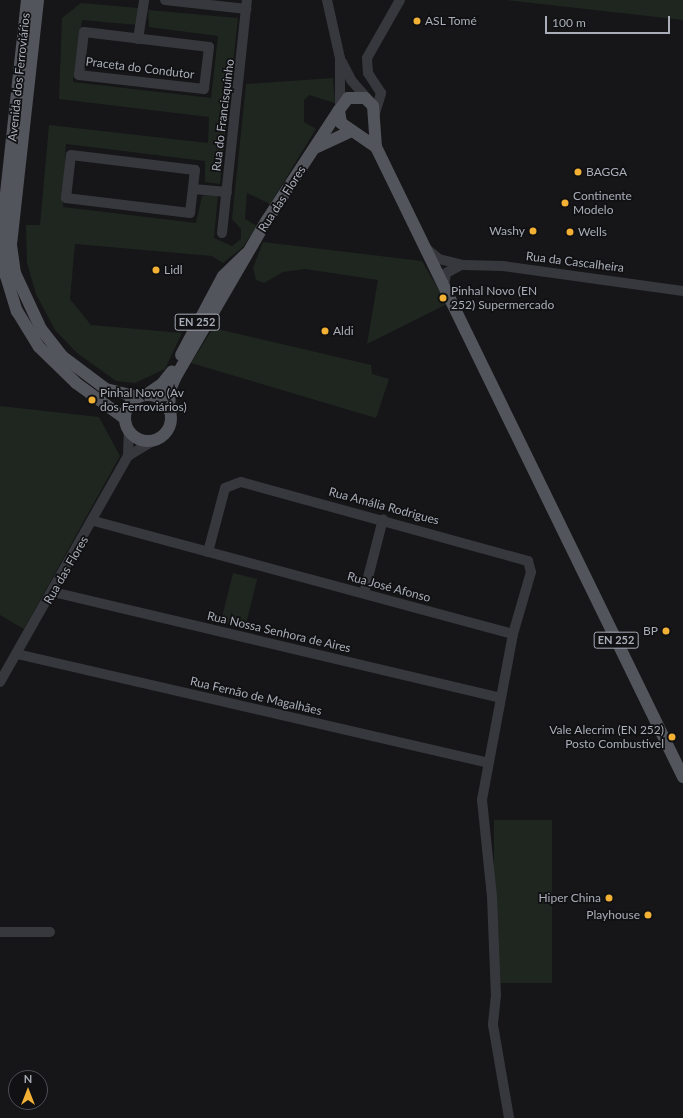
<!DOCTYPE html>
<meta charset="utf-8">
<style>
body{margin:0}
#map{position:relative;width:683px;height:1118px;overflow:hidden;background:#161618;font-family:Lato,sans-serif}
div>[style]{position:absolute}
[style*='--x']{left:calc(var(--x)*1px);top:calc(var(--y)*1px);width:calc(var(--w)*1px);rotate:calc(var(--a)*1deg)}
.green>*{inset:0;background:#1e261f;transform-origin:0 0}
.minor>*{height:10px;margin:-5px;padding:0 5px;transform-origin:5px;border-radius:5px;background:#37383d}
.major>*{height:12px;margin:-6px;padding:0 6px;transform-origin:6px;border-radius:6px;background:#53555c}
.major>.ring{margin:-6px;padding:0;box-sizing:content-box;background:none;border:12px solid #53555c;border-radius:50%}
.dots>*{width:11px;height:11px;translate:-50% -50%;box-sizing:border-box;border:2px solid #111113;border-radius:50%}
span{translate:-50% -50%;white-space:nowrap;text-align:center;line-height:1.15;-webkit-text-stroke:3.5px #111113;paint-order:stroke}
.shield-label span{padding:1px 3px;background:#111113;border:1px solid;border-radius:3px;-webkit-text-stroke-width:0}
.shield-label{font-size:11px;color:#a8adb8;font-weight:700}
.poi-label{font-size:12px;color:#a8adb8}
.left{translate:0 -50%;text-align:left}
.right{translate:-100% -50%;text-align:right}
.street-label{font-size:12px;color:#a8adb8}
.north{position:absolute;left:8px;top:1070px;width:40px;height:40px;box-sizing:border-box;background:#111113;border:1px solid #4d4f55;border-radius:50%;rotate:0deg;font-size:11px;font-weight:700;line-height:16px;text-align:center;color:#a8adb8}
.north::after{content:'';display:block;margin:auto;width:14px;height:18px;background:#f2b134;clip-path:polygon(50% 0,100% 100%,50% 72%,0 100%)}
.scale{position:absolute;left:545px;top:16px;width:125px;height:18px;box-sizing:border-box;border:2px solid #a8adb8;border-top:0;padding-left:5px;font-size:12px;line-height:14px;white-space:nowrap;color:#a8adb8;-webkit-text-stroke:3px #111113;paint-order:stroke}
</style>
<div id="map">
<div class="green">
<i style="clip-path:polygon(506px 0,683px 0,683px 20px)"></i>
<i style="clip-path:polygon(81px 3px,138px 8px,138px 25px,82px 20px,73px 82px,211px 98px,218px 36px,149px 27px,148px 10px,238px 18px,220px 184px,205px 182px,205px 161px,66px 144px,63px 207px,196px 223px,202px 196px,218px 194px,214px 238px,232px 246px,241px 239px,241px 229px,232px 219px,246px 84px,333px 78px,335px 103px,309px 95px,304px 100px,304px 122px,316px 129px,270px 204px,247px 193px,245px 219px,257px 226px,242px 248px,223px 263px,212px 256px,75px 244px,70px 299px,91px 325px,182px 333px,165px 369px,135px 383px,116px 381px,77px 353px,55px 330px,36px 294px,27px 263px,26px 225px,40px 225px,49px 125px,208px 143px,209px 117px,59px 99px,62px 18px)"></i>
<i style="clip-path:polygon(263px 242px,422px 261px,447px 304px,367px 344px,378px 280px,305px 269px,283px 272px,264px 283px,256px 280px,253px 268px)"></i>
<i style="clip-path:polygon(213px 328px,371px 365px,372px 374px,389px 379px,376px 418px,191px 363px)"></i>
<i style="clip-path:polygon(0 406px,99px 417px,120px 456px,24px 629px,0 615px)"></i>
<i style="left:233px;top:573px;width:25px;height:50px;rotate:14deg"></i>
<i style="left:494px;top:820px;width:58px;height:163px"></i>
</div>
<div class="minor">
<i style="--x:165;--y:0;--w:82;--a:6.3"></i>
<i style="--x:327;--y:0;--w:59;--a:77.4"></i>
<i style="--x:340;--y:58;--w:48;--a:90"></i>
<i style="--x:84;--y:32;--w:126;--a:6.8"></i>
<i style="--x:209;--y:47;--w:42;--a:96.8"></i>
<i style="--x:204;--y:89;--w:126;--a:-173.6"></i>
<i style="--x:79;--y:75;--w:43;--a:-83.4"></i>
<i style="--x:138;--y:39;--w:39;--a:-81"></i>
<i style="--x:342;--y:62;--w:20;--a:63"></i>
<i style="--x:351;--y:80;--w:28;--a:49"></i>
<i style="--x:375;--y:113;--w:21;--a:-73"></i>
<i style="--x:381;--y:93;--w:24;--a:-123"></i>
<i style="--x:368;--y:73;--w:15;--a:-94"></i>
<i style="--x:367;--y:58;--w:67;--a:-60.4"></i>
<i style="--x:71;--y:155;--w:125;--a:6.9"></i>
<i style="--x:195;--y:170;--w:43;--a:96.6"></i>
<i style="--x:190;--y:213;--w:125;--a:-173.1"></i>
<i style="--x:66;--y:198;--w:43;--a:-83.4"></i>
<i style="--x:193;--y:189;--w:34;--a:5"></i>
<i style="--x:222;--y:233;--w:234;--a:-83.9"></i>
<i style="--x:427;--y:249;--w:16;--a:40"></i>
<i style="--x:439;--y:259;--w:25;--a:14"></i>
<i style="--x:463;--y:265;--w:40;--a:1.4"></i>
<i style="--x:503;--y:266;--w:182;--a:7.9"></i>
<i style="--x:444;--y:286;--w:13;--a:-81"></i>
<i style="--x:446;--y:273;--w:17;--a:-28"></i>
<i style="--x:128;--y:456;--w:24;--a:-88"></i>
<i style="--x:94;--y:521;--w:434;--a:15.1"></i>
<i style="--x:208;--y:552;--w:66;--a:-75.1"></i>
<i style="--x:225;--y:488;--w:17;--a:-21"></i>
<i style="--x:241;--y:482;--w:298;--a:15.4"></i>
<i style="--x:528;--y:561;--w:11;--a:75"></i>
<i style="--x:531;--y:572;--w:65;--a:106.2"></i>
<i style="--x:513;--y:634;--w:169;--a:100.6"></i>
<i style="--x:482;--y:800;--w:98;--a:84.1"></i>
<i style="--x:492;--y:897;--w:98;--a:87.7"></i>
<i style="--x:496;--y:995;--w:30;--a:96"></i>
<i style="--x:493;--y:1025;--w:94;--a:80.2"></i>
<i style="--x:53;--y:592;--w:459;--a:13.3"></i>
<i style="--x:364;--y:593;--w:76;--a:-75.6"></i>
<i style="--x:17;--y:654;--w:483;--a:13"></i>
<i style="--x:0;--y:682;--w:260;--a:-60.5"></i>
<i style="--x:128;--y:456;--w:29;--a:-31"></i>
<i style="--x:0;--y:932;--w:50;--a:0"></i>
</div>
<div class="major">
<i style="--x:27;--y:0;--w:205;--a:96.2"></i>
<i style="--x:5;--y:204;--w:72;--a:89.2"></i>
<i style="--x:6;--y:276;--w:37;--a:73"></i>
<i style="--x:17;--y:311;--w:42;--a:58.6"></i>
<i style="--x:39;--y:347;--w:52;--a:44.2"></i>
<i style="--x:76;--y:383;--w:59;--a:36.1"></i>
<i style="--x:38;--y:0;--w:246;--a:96.3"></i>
<i style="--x:11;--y:245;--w:28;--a:82"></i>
<i style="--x:15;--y:273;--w:62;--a:65.1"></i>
<i style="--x:41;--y:329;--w:34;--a:52"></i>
<i style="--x:62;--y:356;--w:55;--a:36.9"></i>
<i style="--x:106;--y:389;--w:32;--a:14"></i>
<i style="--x:317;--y:147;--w:38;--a:-25"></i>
<i style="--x:376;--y:147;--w:42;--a:-145.6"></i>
<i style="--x:341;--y:123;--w:13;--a:-99"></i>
<i style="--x:339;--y:110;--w:15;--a:-53"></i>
<i style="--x:348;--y:98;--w:17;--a:0"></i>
<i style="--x:365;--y:98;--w:11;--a:45"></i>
<i style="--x:373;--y:106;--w:41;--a:85.8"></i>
<i style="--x:376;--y:147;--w:701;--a:64.02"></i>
<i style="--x:181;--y:355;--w:89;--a:-62"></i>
<i style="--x:223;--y:276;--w:32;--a:-44"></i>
<i class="ring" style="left:125px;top:395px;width:34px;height:34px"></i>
<i style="--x:146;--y:395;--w:19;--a:-35"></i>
<i style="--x:162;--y:384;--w:16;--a:-52"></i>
<i style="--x:169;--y:410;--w:20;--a:-87"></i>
<i style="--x:170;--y:390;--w:13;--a:-67"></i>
<i style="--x:175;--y:378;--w:183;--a:-59.8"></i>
<i style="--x:267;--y:220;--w:131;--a:-56.8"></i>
</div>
<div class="dots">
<i style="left:417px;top:21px;background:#f2b134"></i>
<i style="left:578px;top:172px;background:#f2b134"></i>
<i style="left:565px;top:203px;background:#f2b134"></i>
<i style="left:533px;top:231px;background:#f2b134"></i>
<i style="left:570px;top:232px;background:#f2b134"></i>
<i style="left:156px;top:270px;background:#f2b134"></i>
<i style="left:443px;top:298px;background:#f2b134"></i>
<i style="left:325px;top:331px;background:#f2b134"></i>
<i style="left:92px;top:400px;background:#f2b134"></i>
<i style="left:666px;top:631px;background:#f2b134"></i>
<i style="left:672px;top:737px;background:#f2b134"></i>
<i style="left:609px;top:898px;background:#f2b134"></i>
<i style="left:648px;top:915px;background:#f2b134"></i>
</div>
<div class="shield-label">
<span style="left:197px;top:322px">EN 252</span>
<span style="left:616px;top:640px">EN 252</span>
</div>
<div class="poi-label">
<span class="left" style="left:425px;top:21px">ASL Tomé</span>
<span class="left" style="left:586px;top:172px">BAGGA</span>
<span class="left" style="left:573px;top:203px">Continente<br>Modelo</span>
<span class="right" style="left:525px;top:231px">Washy</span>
<span class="left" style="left:578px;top:232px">Wells</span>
<span class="left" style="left:164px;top:270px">Lidl</span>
<span class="left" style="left:451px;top:298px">Pinhal Novo (EN<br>252) Supermercado</span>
<span class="left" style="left:333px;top:331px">Aldi</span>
<span class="left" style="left:100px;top:400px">Pinhal Novo (Av<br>dos Ferroviários)</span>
<span class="right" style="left:658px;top:631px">BP</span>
<span class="right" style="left:664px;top:737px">Vale Alecrim (EN 252)<br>Posto Combustivel</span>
<span class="right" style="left:601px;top:898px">Hiper China</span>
<span class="right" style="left:640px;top:915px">Playhouse</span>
</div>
<div class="street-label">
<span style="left:140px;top:68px;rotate:7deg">Praceta do Condutor</span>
<span style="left:19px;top:77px;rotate:-84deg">Avenida dos Ferroviários</span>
<span style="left:223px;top:115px;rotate:-83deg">Rua do Francisquinho</span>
<span style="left:282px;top:199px;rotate:-57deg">Rua das Flores</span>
<span style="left:575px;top:262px;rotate:7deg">Rua da Cascalheira</span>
<span style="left:384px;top:506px;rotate:15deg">Rua Amália Rodrigues</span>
<span style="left:66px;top:570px;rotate:-60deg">Rua das Flores</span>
<span style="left:389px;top:587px;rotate:15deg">Rua José Afonso</span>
<span style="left:279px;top:632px;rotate:13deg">Rua Nossa Senhora de Aires</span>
<span style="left:256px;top:696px;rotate:13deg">Rua Fernão de Magalhães</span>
</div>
<div class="north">N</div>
<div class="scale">100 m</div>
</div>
